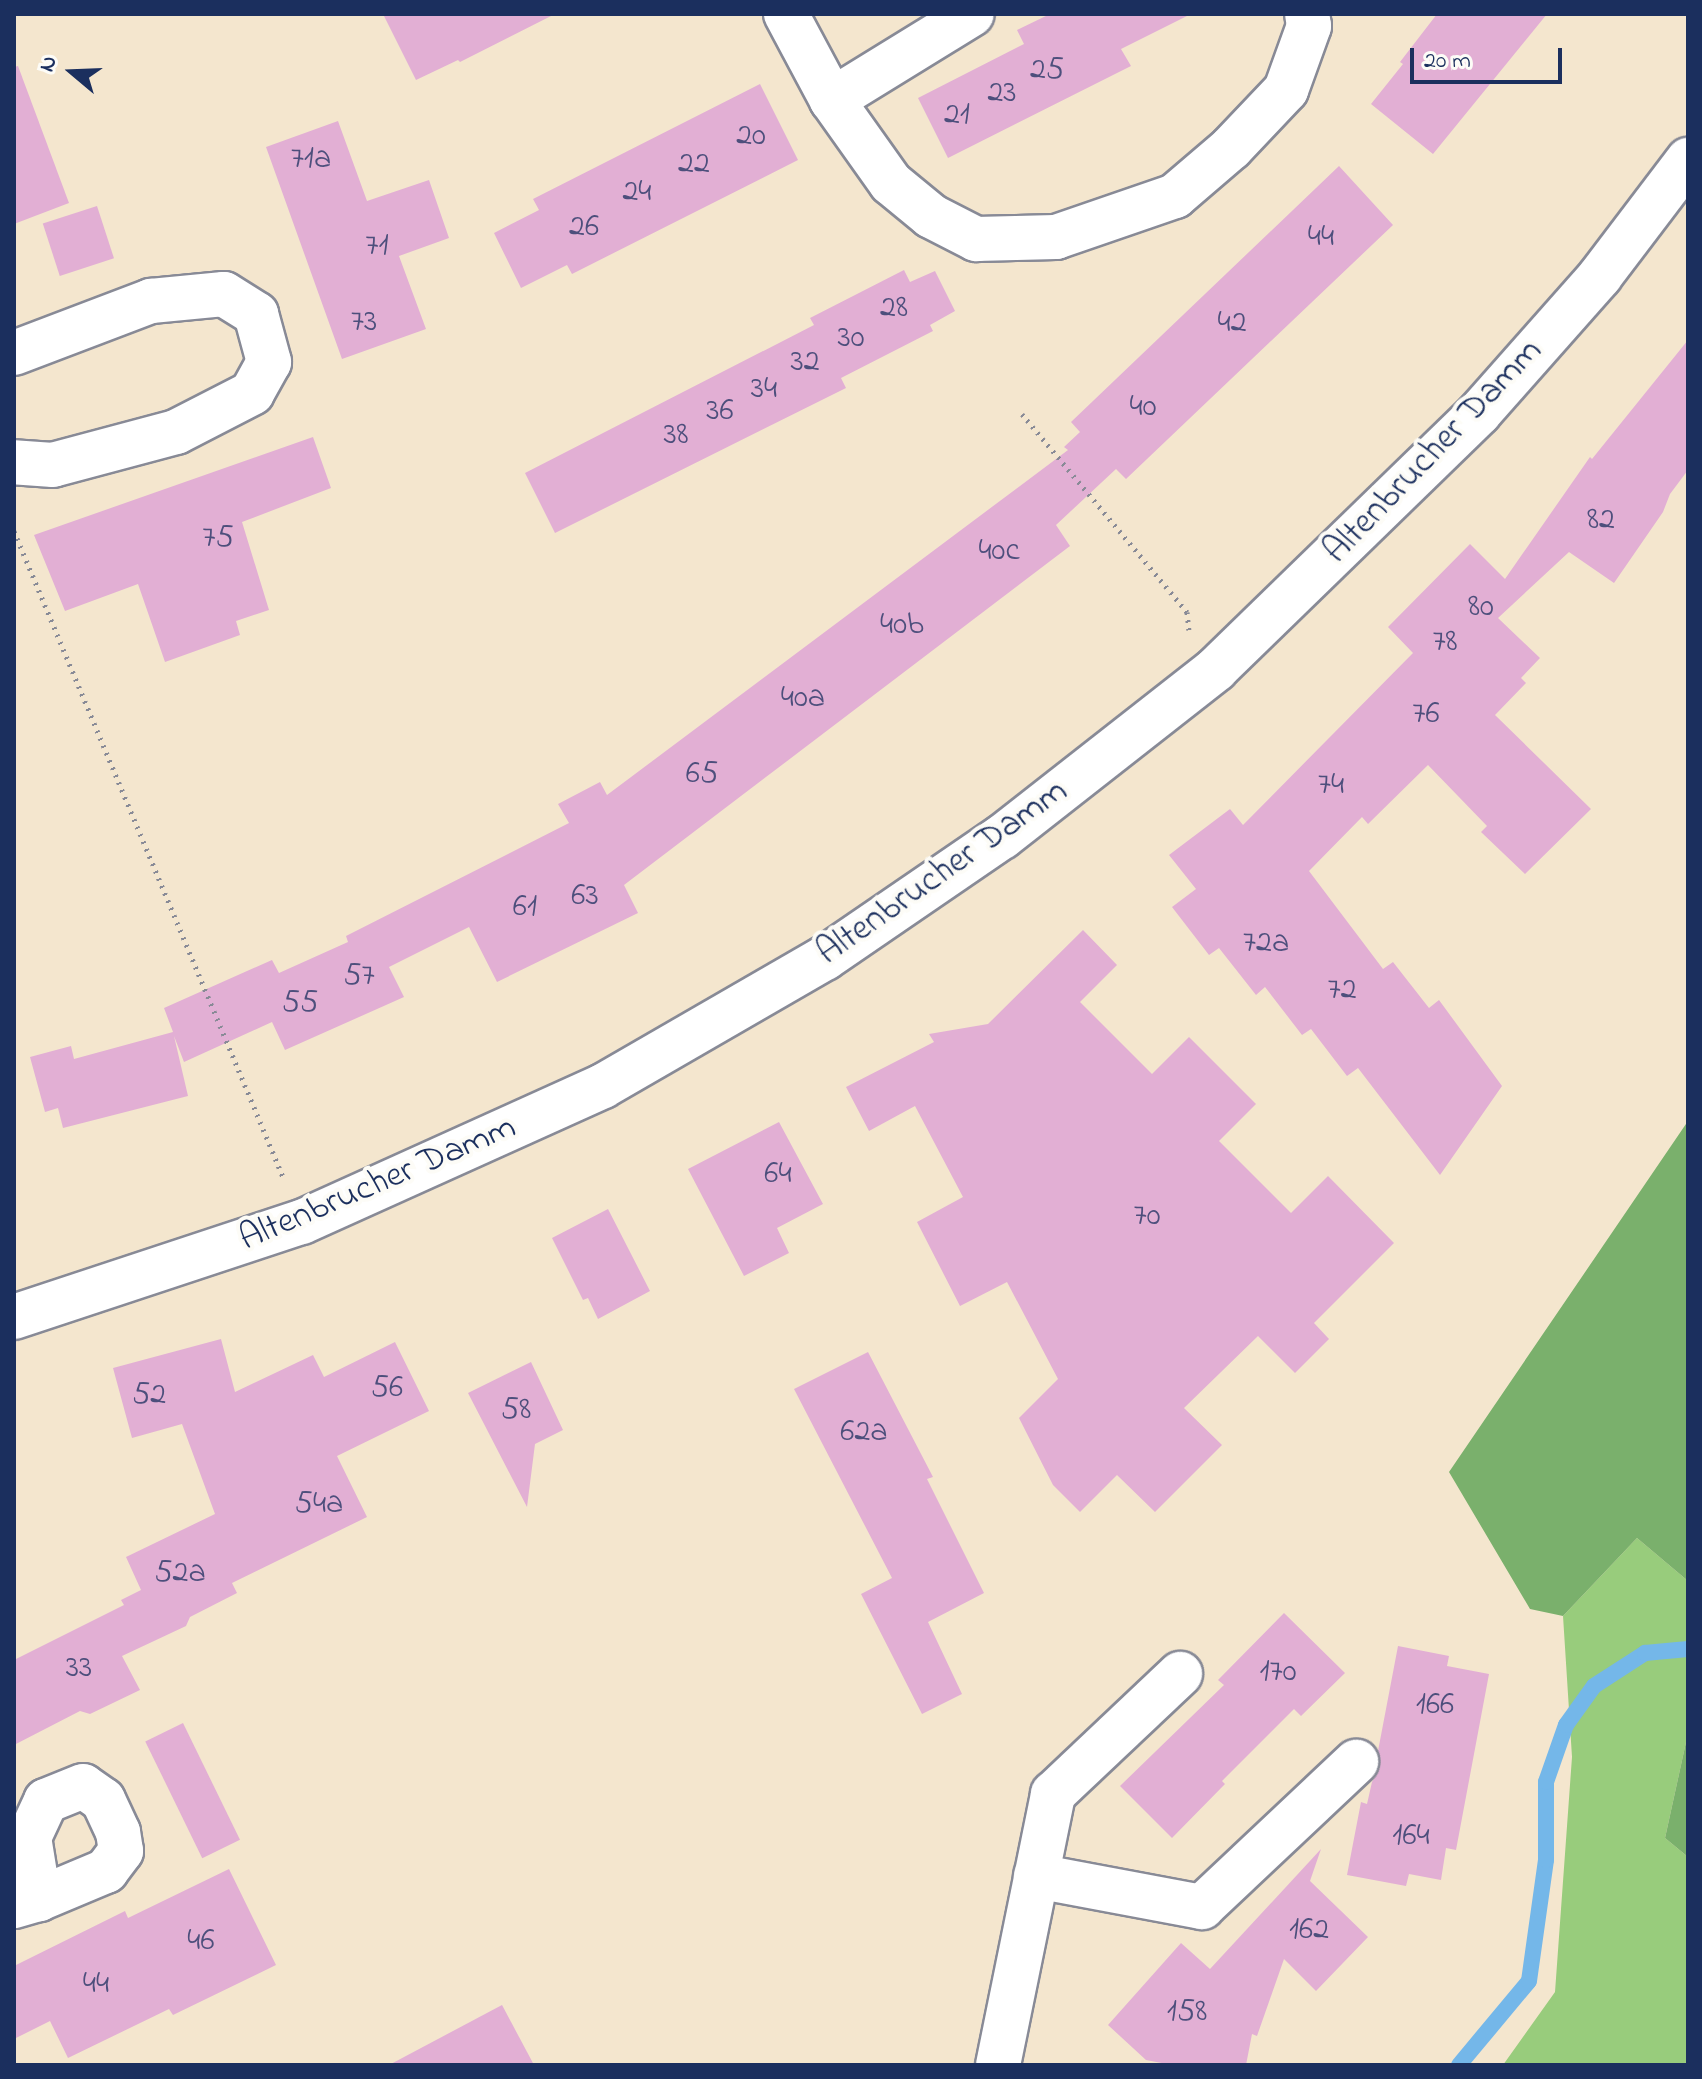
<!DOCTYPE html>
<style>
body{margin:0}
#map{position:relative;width:1702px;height:2079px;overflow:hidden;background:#f4e6ce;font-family:"Indie Flower",sans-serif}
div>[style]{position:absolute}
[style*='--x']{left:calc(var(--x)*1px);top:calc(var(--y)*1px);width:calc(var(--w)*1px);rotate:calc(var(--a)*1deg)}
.green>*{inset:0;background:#98cc7c}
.forest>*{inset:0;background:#7ab06c}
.stream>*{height:16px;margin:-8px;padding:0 8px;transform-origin:8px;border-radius:8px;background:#74b7e9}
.building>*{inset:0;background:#e2afd4;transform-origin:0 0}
.path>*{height:5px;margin-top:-2.5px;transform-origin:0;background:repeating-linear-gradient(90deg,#888a96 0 2px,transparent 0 8px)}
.roads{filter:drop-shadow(2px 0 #888a96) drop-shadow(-2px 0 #888a96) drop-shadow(0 2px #888a96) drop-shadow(0 -2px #888a96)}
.minor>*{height:44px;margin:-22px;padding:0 22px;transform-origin:22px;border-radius:22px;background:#fff}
.secondary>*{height:44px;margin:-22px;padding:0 22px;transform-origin:22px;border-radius:22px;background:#fff}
span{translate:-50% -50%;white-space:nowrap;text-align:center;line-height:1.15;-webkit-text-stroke:8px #fdfcf7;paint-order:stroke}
.number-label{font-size:32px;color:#4d4f7c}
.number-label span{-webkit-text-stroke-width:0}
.street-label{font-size:36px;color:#1b2f5e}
.frame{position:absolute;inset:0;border:16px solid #1b2f5e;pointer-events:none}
.north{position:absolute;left:32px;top:32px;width:80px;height:80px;-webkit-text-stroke:6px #fdfcf7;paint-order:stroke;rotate:289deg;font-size:22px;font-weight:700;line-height:32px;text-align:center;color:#1b2f5e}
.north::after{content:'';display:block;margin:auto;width:28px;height:36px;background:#1b2f5e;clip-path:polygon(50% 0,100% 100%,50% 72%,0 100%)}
.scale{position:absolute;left:1410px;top:48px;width:152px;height:36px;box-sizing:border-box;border:4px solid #1b2f5e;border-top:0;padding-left:10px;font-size:24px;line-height:28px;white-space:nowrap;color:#1b2f5e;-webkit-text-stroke:6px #fdfcf7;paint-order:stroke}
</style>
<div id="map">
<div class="green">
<i style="clip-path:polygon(1637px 1538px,1688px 1581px,1688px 1733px,1665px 1838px,1688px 1857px,1688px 2065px,1503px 2065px,1555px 1992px,1572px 1757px,1563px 1616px)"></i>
</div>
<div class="forest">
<i style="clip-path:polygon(1688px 1121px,1688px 1581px,1637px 1538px,1563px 1616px,1530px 1609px,1449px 1472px)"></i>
<i style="clip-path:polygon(1688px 1733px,1688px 1857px,1665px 1838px)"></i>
</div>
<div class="stream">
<i style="--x:1459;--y:2065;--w:109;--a:-50.2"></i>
<i style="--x:1529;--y:1981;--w:122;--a:-82"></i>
<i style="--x:1546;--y:1860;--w:78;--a:-90"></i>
<i style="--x:1546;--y:1782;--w:60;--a:-70.7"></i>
<i style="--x:1566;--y:1725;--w:48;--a:-54.3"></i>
<i style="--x:1594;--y:1686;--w:61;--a:-32.9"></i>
<i style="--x:1645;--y:1653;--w:43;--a:-5.3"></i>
</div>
<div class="building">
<i style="clip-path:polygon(383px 14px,555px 14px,460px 62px,458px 60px,416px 80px)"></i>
<i style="clip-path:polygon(1050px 14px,1191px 14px,1121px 49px,1131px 66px,948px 158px,918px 98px,1024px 44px,1017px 30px)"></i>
<i style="clip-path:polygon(1437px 14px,1547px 14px,1433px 154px,1371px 104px,1403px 64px,1400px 62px)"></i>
<i style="clip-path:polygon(18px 66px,69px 203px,14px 224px,14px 67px)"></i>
<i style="clip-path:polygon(760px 84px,798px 160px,572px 274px,567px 265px,521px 288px,494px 233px,539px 210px,533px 199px)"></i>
<i style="clip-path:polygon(338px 121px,367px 201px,429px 180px,449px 238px,399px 256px,426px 329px,342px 359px,266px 147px)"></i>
<i style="clip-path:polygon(1339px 166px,1393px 225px,1126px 479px,1116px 469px,1056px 525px,1070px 546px,624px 885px,638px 913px,497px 982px,469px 927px,389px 967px,404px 997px,285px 1050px,272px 1022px,184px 1062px,174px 1036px,188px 1096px,63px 1128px,58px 1108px,45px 1112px,30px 1057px,71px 1046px,74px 1059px,173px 1032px,164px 1008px,272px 960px,279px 973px,348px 942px,346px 936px,569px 823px,558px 804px,600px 782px,607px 795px,1068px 450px,1064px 447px,1080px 432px,1071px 422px)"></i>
<i style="left:97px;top:206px;width:55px;height:57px;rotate:72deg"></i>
<i style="clip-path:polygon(904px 270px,910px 282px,935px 271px,955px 311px,930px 325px,933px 331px,841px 378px,846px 388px,555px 533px,525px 473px,814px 325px,810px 318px)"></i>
<i style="clip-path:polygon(1688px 340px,1688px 470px,1670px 494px,1663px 512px,1614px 583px,1569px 552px,1498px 618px,1540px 658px,1521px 678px,1526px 683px,1495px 715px,1591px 809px,1525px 874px,1481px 832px,1487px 826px,1428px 765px,1368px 824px,1362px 817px,1309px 871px,1383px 969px,1393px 962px,1429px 1008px,1439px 1000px,1502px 1086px,1440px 1175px,1358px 1068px,1347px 1076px,1311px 1029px,1302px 1035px,1265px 987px,1256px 995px,1219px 948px,1209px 955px,1172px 907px,1196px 889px,1169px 855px,1230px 809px,1243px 825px,1413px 653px,1388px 627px,1470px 544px,1505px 579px,1590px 457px,1592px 459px)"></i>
<i style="clip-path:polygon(313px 437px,331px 488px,242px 522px,269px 610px,236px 621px,240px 635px,165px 662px,138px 584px,65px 611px,34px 535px)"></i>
<i style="clip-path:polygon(1083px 930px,1117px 965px,1080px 1002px,1152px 1074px,1189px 1037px,1256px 1104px,1219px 1141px,1291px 1213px,1328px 1176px,1394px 1243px,1314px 1323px,1329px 1339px,1295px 1373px,1258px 1336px,1184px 1408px,1222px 1445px,1155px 1512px,1117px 1475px,1080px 1512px,1053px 1485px,1019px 1418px,1058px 1379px,1007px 1282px,960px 1306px,917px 1222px,963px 1197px,915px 1106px,869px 1131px,846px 1087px,934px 1042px,929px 1034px,988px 1024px)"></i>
<i style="clip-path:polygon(779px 1122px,823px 1204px,777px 1228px,789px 1253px,744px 1276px,688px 1169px)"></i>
<i style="clip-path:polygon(608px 1209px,650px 1291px,598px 1319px,588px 1298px,583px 1300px,552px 1238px)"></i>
<i style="clip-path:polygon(221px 1339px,235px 1392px,313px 1355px,324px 1377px,395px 1342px,429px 1411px,337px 1456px,367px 1517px,232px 1583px,237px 1593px,190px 1617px,186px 1626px,122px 1656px,140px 1690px,90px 1714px,80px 1711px,14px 1745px,14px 1660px,124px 1605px,121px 1600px,141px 1590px,126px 1557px,215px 1514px,182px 1424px,132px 1438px,113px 1368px)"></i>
<i style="clip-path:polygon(868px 1352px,933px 1477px,927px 1479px,984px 1593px,928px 1622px,962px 1694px,922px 1714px,861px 1594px,892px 1578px,794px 1389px)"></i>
<i style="clip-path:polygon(531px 1362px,563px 1430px,535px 1444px,527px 1507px,468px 1393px)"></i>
<i style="clip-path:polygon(1284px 1613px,1345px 1673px,1301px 1716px,1294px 1709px,1222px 1781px,1225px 1784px,1172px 1838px,1120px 1786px,1224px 1685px,1218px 1680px)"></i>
<i style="clip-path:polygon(1398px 1646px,1449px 1656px,1447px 1666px,1489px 1674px,1456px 1850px,1446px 1848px,1441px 1880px,1409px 1874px,1406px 1886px,1347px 1875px,1361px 1802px,1367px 1804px,1372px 1782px,1380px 1768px,1378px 1751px)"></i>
<i style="left:183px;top:1723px;width:130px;height:42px;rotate:64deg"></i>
<i style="clip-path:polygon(1321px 1849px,1310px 1881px,1368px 1937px,1316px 1991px,1284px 1959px,1257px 2036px,1252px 2034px,1246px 2065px,1172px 2065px,1146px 2060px,1108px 2025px,1181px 1943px,1210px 1969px)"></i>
<i style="clip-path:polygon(229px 1869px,276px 1965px,173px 2015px,169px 2009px,68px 2058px,50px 2021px,14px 2039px,14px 1966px,125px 1911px,128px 1918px)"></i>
<i style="clip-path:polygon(502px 2005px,534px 2065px,389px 2065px)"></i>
</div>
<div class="path">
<i style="--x:1022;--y:414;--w:258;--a:50.2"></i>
<i style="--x:1187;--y:612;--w:18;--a:84"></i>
<i style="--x:14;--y:531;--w:700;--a:67.39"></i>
</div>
<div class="roads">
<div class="minor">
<i style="--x:786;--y:14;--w:98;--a:61.9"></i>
<i style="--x:832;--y:100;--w:102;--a:54.6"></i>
<i style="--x:891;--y:183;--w:52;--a:39.5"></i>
<i style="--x:931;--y:216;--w:51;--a:27.1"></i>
<i style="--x:976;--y:239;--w:80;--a:-1.4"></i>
<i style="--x:1056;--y:237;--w:126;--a:-19"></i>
<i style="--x:1175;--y:196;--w:74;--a:-40.6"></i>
<i style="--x:1231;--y:148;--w:80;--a:-46.5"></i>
<i style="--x:1286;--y:90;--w:68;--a:-70.2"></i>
<i style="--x:1309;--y:26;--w:12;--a:-99"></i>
<i style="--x:832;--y:100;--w:164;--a:-31.6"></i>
<i style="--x:14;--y:353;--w:147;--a:-20.8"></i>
<i style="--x:151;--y:301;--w:73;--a:-5.5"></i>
<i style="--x:224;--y:294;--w:38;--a:32"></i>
<i style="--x:256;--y:314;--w:50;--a:74.8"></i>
<i style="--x:269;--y:362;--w:35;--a:119"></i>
<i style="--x:252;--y:393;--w:85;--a:152.8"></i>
<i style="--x:176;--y:432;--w:127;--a:165"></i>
<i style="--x:53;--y:465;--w:39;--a:-176"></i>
<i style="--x:1036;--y:1876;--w:169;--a:10.6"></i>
<i style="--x:1202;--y:1907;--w:212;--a:-43.3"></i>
<i style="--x:14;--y:1906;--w:26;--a:-16"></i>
<i style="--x:39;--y:1899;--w:73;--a:-22.7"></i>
<i style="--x:106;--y:1871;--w:25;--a:-53"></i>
<i style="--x:121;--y:1851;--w:19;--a:-99"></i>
<i style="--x:118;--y:1832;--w:35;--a:-115"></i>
<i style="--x:103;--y:1800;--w:24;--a:-145"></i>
<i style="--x:83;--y:1786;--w:40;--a:158"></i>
<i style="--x:46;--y:1801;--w:40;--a:115"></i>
<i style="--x:29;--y:1837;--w:63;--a:80.8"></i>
<i style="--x:998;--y:2065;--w:277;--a:-78.5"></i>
<i style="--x:1053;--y:1794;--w:175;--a:-43.4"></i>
</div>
<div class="secondary">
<i style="--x:14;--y:1317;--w:303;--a:-18.3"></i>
<i style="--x:302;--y:1222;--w:330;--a:-24.3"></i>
<i style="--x:603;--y:1086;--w:256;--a:-30"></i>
<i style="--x:825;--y:958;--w:214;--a:-34.4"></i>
<i style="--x:1002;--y:837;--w:272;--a:-38.1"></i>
<i style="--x:1216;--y:669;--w:367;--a:-44.2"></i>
<i style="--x:1479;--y:413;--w:183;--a:-48.5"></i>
<i style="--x:1600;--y:276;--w:146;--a:-52.8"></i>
</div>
</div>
<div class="number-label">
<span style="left:1047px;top:71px">25</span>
<span style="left:1002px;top:94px">23</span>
<span style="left:957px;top:116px">21</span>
<span style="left:751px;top:137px">20</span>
<span style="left:311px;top:160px">71a</span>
<span style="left:694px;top:165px">22</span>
<span style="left:637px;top:193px">24</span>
<span style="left:584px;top:228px">26</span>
<span style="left:1321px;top:238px">44</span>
<span style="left:377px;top:247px">71</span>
<span style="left:894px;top:309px">28</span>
<span style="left:364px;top:323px">73</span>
<span style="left:1232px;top:324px">42</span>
<span style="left:851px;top:339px">30</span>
<span style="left:805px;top:363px">32</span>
<span style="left:764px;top:390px">34</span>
<span style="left:1143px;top:408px">40</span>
<span style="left:720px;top:412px">36</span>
<span style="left:676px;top:436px">38</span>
<span style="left:1601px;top:521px">82</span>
<span style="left:218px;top:539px">75</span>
<span style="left:999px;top:552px">40c</span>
<span style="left:1481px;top:608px">80</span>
<span style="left:902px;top:626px">40b</span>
<span style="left:1445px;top:643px">78</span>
<span style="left:803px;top:699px">40a</span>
<span style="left:1426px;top:715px">76</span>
<span style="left:702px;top:775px">65</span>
<span style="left:1331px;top:786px">74</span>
<span style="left:585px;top:897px">63</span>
<span style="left:525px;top:908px">61</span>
<span style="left:1266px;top:944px">72a</span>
<span style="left:359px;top:977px">57</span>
<span style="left:1342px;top:991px">72</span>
<span style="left:300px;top:1004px">55</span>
<span style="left:778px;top:1175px">64</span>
<span style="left:1147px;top:1217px">70</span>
<span style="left:387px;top:1389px">56</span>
<span style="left:149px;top:1396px">52</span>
<span style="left:516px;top:1411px">58</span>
<span style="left:864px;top:1433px">62a</span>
<span style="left:319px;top:1505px">54a</span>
<span style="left:180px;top:1574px">52a</span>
<span style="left:79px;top:1669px">33</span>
<span style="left:1278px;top:1673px">170</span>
<span style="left:1435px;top:1706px">166</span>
<span style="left:1411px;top:1837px">164</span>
<span style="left:1309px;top:1931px">162</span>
<span style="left:201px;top:1942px">46</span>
<span style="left:96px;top:1985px">44</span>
<span style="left:1187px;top:2013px">158</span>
</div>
<div class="street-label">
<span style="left:1434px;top:452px;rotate:-46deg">Altenbrucher Damm</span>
<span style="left:943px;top:873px;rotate:-35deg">Altenbrucher Damm</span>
<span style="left:378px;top:1184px;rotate:-23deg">Altenbrucher Damm</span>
</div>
<div class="frame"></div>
<div class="north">N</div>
<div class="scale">20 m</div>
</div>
